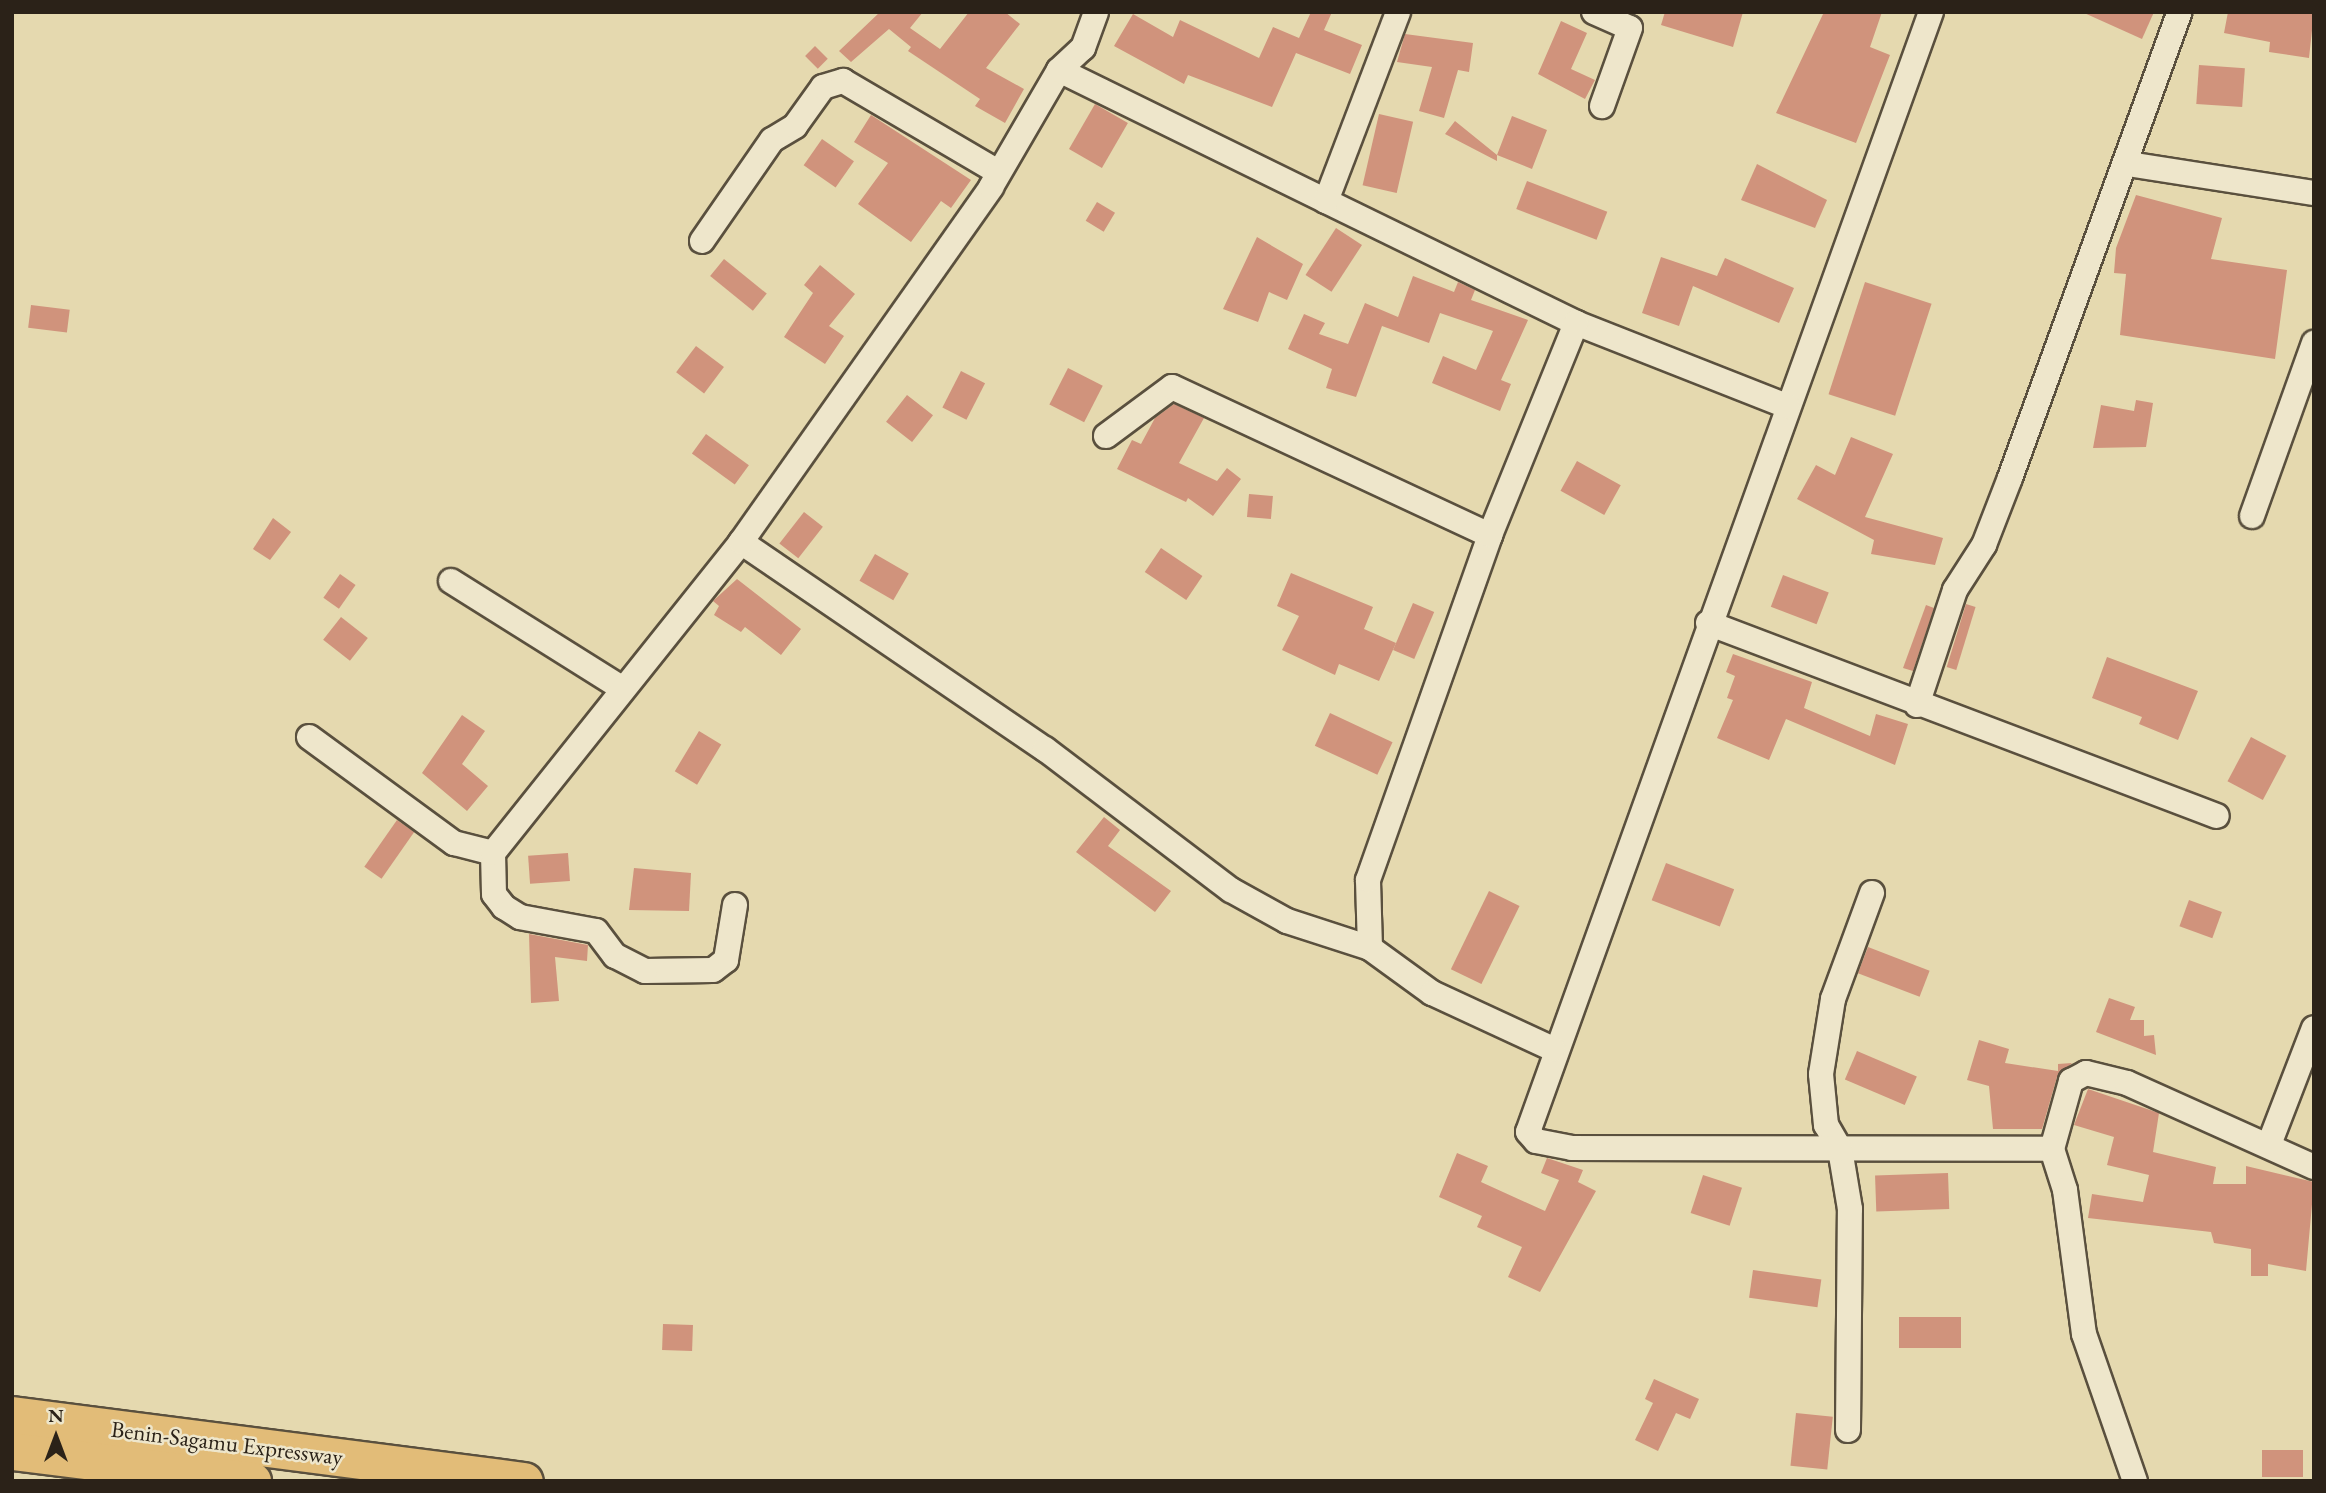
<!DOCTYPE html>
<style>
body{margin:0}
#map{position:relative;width:2326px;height:1493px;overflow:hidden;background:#e5d9af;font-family:"EB Garamond",serif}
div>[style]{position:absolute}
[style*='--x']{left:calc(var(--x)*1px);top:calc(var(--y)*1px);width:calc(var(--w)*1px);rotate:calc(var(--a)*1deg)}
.building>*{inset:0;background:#d0937c;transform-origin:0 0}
.roads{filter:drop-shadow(2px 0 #5a503e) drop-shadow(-2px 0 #5a503e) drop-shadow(0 2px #5a503e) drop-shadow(0 -2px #5a503e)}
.minor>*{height:24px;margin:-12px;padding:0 12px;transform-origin:12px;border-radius:12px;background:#eee6cb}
.highway>*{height:37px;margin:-18.5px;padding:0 18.5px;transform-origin:18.5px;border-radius:18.5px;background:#e2bc78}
span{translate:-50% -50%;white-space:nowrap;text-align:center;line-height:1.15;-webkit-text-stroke:5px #eee6cb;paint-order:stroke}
.street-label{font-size:23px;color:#2b2218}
.frame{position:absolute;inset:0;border:14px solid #2b2218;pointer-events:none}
.north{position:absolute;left:21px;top:1402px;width:70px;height:70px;-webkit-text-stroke:5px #eee6cb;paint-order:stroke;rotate:0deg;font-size:19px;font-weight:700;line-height:28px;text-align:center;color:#2b2218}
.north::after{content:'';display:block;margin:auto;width:24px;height:32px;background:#2b2218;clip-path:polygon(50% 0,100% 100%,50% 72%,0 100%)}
</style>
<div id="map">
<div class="building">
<i style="clip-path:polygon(880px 12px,923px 12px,910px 28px,940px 49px,969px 12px,1005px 12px,1020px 24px,986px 68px,1024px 89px,1005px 123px,975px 106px,980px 99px,908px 51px,911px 47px,889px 29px,851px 62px,839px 51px)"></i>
<i style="clip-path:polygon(1311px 12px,1332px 12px,1324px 30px,1362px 45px,1350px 74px,1296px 53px,1272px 107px,1188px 75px,1184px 84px,1114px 46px,1133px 14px,1173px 37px,1180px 20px,1259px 58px,1273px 27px,1299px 38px)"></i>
<i style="clip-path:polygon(1665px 12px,1743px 12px,1733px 47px,1661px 25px)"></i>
<i style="clip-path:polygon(1824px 12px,1882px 12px,1870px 47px,1890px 55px,1856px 143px,1776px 113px)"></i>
<i style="clip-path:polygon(2082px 12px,2154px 12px,2142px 39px)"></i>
<i style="clip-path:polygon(2228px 12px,2314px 12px,2309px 58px,2269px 52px,2270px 42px,2224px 33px)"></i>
<i style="clip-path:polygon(1561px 21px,1587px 33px,1571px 69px,1595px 80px,1585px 99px,1538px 74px)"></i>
<i style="clip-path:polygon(1405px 34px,1473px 43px,1469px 72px,1458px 70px,1444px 118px,1419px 111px,1432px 67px,1397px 62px)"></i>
<i style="left:815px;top:46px;width:18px;height:14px;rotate:45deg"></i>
<i style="left:2199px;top:65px;width:46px;height:39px;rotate:4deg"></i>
<i style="left:1095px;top:104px;width:38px;height:52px;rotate:30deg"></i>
<i style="left:1379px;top:114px;width:35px;height:73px;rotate:13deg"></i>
<i style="clip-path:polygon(871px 115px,971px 180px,951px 208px,941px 201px,911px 242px,858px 204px,888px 163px,854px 142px)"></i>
<i style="clip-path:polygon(1512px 116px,1547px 130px,1532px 169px,1497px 155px,1497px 161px,1445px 134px,1455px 121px,1497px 155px)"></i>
<i style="left:822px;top:139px;width:39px;height:32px;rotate:35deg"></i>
<i style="clip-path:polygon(1757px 164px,1827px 200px,1815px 228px,1741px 200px)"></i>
<i style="left:1527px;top:181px;width:86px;height:30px;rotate:21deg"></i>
<i style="clip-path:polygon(2136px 195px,2222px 218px,2211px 259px,2287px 270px,2275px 359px,2120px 335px,2126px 274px,2114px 273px,2116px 248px)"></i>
<i style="left:1097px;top:202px;width:21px;height:22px;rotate:31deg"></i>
<i style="left:1336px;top:228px;width:31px;height:56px;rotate:33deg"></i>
<i style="clip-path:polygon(1257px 237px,1303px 264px,1287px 300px,1269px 292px,1258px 322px,1223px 309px)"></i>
<i style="clip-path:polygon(1661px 257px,1717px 276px,1725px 258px,1794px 288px,1779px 323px,1693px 286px,1679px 326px,1642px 313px)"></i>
<i style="left:724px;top:259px;width:55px;height:22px;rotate:39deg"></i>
<i style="clip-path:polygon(820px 265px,855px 294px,829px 326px,844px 336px,825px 364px,784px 337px,813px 293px,804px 285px)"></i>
<i style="clip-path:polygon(1413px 276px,1454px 292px,1458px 282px,1475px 290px,1471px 300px,1528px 320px,1501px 380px,1511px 384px,1500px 411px,1432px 383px,1443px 356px,1476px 370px,1493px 331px,1440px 313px,1429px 343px,1382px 326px,1356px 397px,1326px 388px,1332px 369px,1288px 349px,1304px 314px,1325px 323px,1319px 334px,1348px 344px,1365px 303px,1398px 317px)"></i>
<i style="left:1865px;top:282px;width:70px;height:118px;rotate:18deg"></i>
<i style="left:31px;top:305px;width:39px;height:23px;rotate:7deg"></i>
<i style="left:696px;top:346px;width:35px;height:33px;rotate:37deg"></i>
<i style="left:1068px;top:368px;width:39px;height:41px;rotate:27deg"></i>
<i style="left:961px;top:371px;width:27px;height:41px;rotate:27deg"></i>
<i style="left:907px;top:395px;width:33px;height:34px;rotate:38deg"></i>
<i style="clip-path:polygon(2136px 400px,2153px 403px,2146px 447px,2093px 448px,2101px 405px,2134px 411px)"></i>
<i style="clip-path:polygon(1174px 404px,1204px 418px,1179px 463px,1217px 481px,1227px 468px,1241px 479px,1213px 516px,1188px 498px,1186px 502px,1117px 469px,1132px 440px,1141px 444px,1155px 418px)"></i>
<i style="left:706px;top:434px;width:53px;height:24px;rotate:36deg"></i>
<i style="clip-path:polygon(1851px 437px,1893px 454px,1865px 517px,1943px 538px,1935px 565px,1871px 554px,1874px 540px,1797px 499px,1816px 465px,1835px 475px)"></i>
<i style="left:1577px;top:461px;width:50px;height:34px;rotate:29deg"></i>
<i style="left:1249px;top:494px;width:24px;height:23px;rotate:5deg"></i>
<i style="left:804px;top:512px;width:24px;height:40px;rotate:38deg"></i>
<i style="clip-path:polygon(273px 518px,291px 532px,270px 560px,253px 549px)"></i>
<i style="left:1161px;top:548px;width:50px;height:29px;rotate:34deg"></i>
<i style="left:875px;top:554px;width:39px;height:31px;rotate:30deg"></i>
<i style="clip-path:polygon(1291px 573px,1373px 607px,1364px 629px,1396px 643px,1379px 681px,1339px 664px,1335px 675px,1282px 650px,1299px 616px,1277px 606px)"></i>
<i style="left:340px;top:574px;width:19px;height:29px;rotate:35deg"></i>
<i style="left:1783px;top:575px;width:49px;height:34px;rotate:21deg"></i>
<i style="clip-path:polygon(737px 579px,801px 629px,781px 655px,745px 627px,741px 632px,714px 615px,719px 606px,713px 601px)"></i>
<i style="left:1413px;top:603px;width:23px;height:51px;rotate:23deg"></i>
<i style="left:1966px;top:604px;width:10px;height:66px;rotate:17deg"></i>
<i style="clip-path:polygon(1926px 605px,1934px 608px,1913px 671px,1903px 668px)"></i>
<i style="left:341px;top:617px;width:34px;height:29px;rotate:38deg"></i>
<i style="clip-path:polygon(1733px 654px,1812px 682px,1804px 708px,1870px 736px,1876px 714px,1908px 724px,1895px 765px,1786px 719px,1769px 760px,1717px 738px,1733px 700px,1727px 698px,1735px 676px,1726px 672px)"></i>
<i style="clip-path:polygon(2107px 657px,2198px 691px,2178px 740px,2139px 724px,2142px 717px,2092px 698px)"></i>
<i style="left:1330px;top:713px;width:69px;height:36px;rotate:25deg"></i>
<i style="clip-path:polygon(462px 715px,485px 731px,462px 764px,488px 786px,467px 811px,422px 773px)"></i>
<i style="left:699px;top:731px;width:26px;height:47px;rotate:31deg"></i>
<i style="left:2251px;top:737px;width:40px;height:50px;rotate:28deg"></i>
<i style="clip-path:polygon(1104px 817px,1120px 830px,1108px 846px,1171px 891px,1155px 912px,1076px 852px)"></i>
<i style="left:397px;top:820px;width:21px;height:57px;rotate:35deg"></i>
<i style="left:568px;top:853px;width:28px;height:40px;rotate:86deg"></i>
<i style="left:1666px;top:863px;width:73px;height:40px;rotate:21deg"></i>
<i style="clip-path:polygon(634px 868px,691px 873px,689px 911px,629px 910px)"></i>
<i style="left:1489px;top:891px;width:34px;height:87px;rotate:26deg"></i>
<i style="left:2189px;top:900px;width:35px;height:28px;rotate:20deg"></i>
<i style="clip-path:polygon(529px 934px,588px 945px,587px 961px,555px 957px,559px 1001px,531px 1003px)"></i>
<i style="left:1868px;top:947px;width:66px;height:28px;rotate:21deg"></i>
<i style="clip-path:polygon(2109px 998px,2135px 1007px,2130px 1020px,2144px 1020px,2144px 1036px,2154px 1035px,2156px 1055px,2096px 1032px)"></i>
<i style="clip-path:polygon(1979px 1040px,2009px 1049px,2005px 1063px,2058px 1071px,2058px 1064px,2072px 1063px,2057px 1077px,2042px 1129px,1993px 1129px,1989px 1086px,1967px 1080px)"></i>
<i style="left:1857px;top:1051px;width:65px;height:31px;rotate:23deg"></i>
<i style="clip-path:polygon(2088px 1089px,2159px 1113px,2153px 1152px,2216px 1167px,2213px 1184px,2246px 1184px,2246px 1166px,2314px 1182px,2306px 1271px,2268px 1264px,2268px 1276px,2251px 1276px,2251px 1249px,2214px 1243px,2211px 1232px,2088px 1218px,2092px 1194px,2143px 1202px,2149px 1175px,2107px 1165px,2114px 1137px,2074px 1125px)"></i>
<i style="clip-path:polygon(1457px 1153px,1488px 1166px,1481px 1182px,1545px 1211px,1559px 1180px,1541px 1173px,1547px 1158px,1583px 1170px,1578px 1182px,1596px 1191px,1540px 1292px,1508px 1277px,1522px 1247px,1477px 1227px,1482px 1216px,1439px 1197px)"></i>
<i style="left:1948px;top:1173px;width:36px;height:73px;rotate:88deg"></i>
<i style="left:1703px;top:1175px;width:41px;height:40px;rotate:18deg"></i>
<i style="left:1753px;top:1270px;width:69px;height:28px;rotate:8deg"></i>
<i style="left:1899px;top:1317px;width:62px;height:31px"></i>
<i style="left:663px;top:1324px;width:30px;height:26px;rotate:2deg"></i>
<i style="clip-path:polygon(1654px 1379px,1699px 1399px,1690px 1419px,1676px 1413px,1658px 1451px,1635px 1440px,1653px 1403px,1645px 1399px)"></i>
<i style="left:1796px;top:1413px;width:37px;height:53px;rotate:6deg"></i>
<i style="left:2262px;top:1450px;width:41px;height:27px"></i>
</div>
<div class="roads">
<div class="minor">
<i style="--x:1594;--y:12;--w:39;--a:24"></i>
<i style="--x:1630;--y:28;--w:83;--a:109.7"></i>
<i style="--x:1931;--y:12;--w:1190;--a:109.79"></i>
<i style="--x:1528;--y:1132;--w:12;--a:48"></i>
<i style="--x:1536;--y:1141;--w:37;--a:11"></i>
<i style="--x:1572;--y:1148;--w:480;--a:0.1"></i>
<i style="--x:2052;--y:1149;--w:71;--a:-74.4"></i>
<i style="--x:2071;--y:1081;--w:17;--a:-28"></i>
<i style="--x:2086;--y:1073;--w:42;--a:13.7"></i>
<i style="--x:2127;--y:1083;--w:205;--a:24.2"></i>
<i style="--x:1059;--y:70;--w:33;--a:-43"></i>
<i style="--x:1083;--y:48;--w:38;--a:-70"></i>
<i style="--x:2128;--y:164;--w:188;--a:8.9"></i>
<i style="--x:1326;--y:201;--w:278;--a:26"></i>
<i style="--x:1576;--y:323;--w:227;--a:21.5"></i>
<i style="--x:702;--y:241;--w:123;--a:-55.3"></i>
<i style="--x:772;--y:140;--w:27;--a:-31"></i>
<i style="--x:795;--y:126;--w:48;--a:-54.3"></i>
<i style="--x:823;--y:87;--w:21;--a:-17"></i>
<i style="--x:843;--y:81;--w:180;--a:30.4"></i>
<i style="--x:1106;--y:436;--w:82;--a:-36.6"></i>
<i style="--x:1172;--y:387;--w:351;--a:25"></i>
<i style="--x:2252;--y:516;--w:184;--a:-70.3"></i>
<i style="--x:741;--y:542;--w:368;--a:34.3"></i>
<i style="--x:1045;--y:749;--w:233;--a:37.2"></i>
<i style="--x:1231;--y:890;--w:64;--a:29"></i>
<i style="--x:1287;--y:921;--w:87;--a:18"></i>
<i style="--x:1370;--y:948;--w:77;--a:36"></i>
<i style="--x:1432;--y:993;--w:133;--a:24.8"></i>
<i style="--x:451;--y:581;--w:199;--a:32.1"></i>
<i style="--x:1708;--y:623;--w:544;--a:20.77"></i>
<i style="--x:1917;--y:705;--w:121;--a:-71.7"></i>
<i style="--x:1955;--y:590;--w:54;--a:-57.2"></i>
<i style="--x:1984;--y:545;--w:72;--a:-68.8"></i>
<i style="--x:2010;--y:478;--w:496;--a:-70"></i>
<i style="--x:309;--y:737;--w:180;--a:36.2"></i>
<i style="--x:454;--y:843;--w:40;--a:14.4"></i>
<i style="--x:735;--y:905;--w:56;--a:99.3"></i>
<i style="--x:726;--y:960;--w:16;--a:142"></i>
<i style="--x:713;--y:970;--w:68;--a:179.2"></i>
<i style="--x:645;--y:971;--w:34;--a:-153"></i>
<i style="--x:615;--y:956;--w:31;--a:-127"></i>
<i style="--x:596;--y:931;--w:77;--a:-169.6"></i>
<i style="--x:520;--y:917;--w:19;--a:-148"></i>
<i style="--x:504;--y:907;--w:16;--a:-128"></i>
<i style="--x:494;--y:894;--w:41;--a:-91.4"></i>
<i style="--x:493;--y:853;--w:398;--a:-51.4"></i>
<i style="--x:741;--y:542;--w:434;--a:-54.8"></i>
<i style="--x:991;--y:187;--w:135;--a:-59.8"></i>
<i style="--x:1059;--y:70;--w:297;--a:26.1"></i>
<i style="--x:1326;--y:201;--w:202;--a:-69.1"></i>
<i style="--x:1370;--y:948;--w:68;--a:-91.7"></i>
<i style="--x:1368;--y:880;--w:366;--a:-70.5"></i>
<i style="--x:1490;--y:535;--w:229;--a:-67.9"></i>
<i style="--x:2270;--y:1142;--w:122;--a:-68.9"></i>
<i style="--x:2052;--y:1149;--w:43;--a:72.4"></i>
<i style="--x:2065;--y:1190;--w:145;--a:82.5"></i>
<i style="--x:2084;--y:1334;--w:156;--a:70.9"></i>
<i style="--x:1848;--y:1430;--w:221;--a:-89.5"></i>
<i style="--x:1850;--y:1209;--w:61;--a:-99.5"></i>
<i style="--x:1840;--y:1149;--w:28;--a:-120"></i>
<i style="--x:1826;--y:1125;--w:51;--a:-95.6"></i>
<i style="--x:1821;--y:1074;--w:76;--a:-80.9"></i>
<i style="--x:1833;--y:999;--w:113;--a:-69.8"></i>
</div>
<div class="highway">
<i style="--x:12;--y:1415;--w:516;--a:7.35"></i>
<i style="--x:12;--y:1451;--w:242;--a:7.1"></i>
</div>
</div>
<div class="street-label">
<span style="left:227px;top:1443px;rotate:7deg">Benin-Sagamu Expressway</span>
</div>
<div class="frame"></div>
<div class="north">N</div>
</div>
